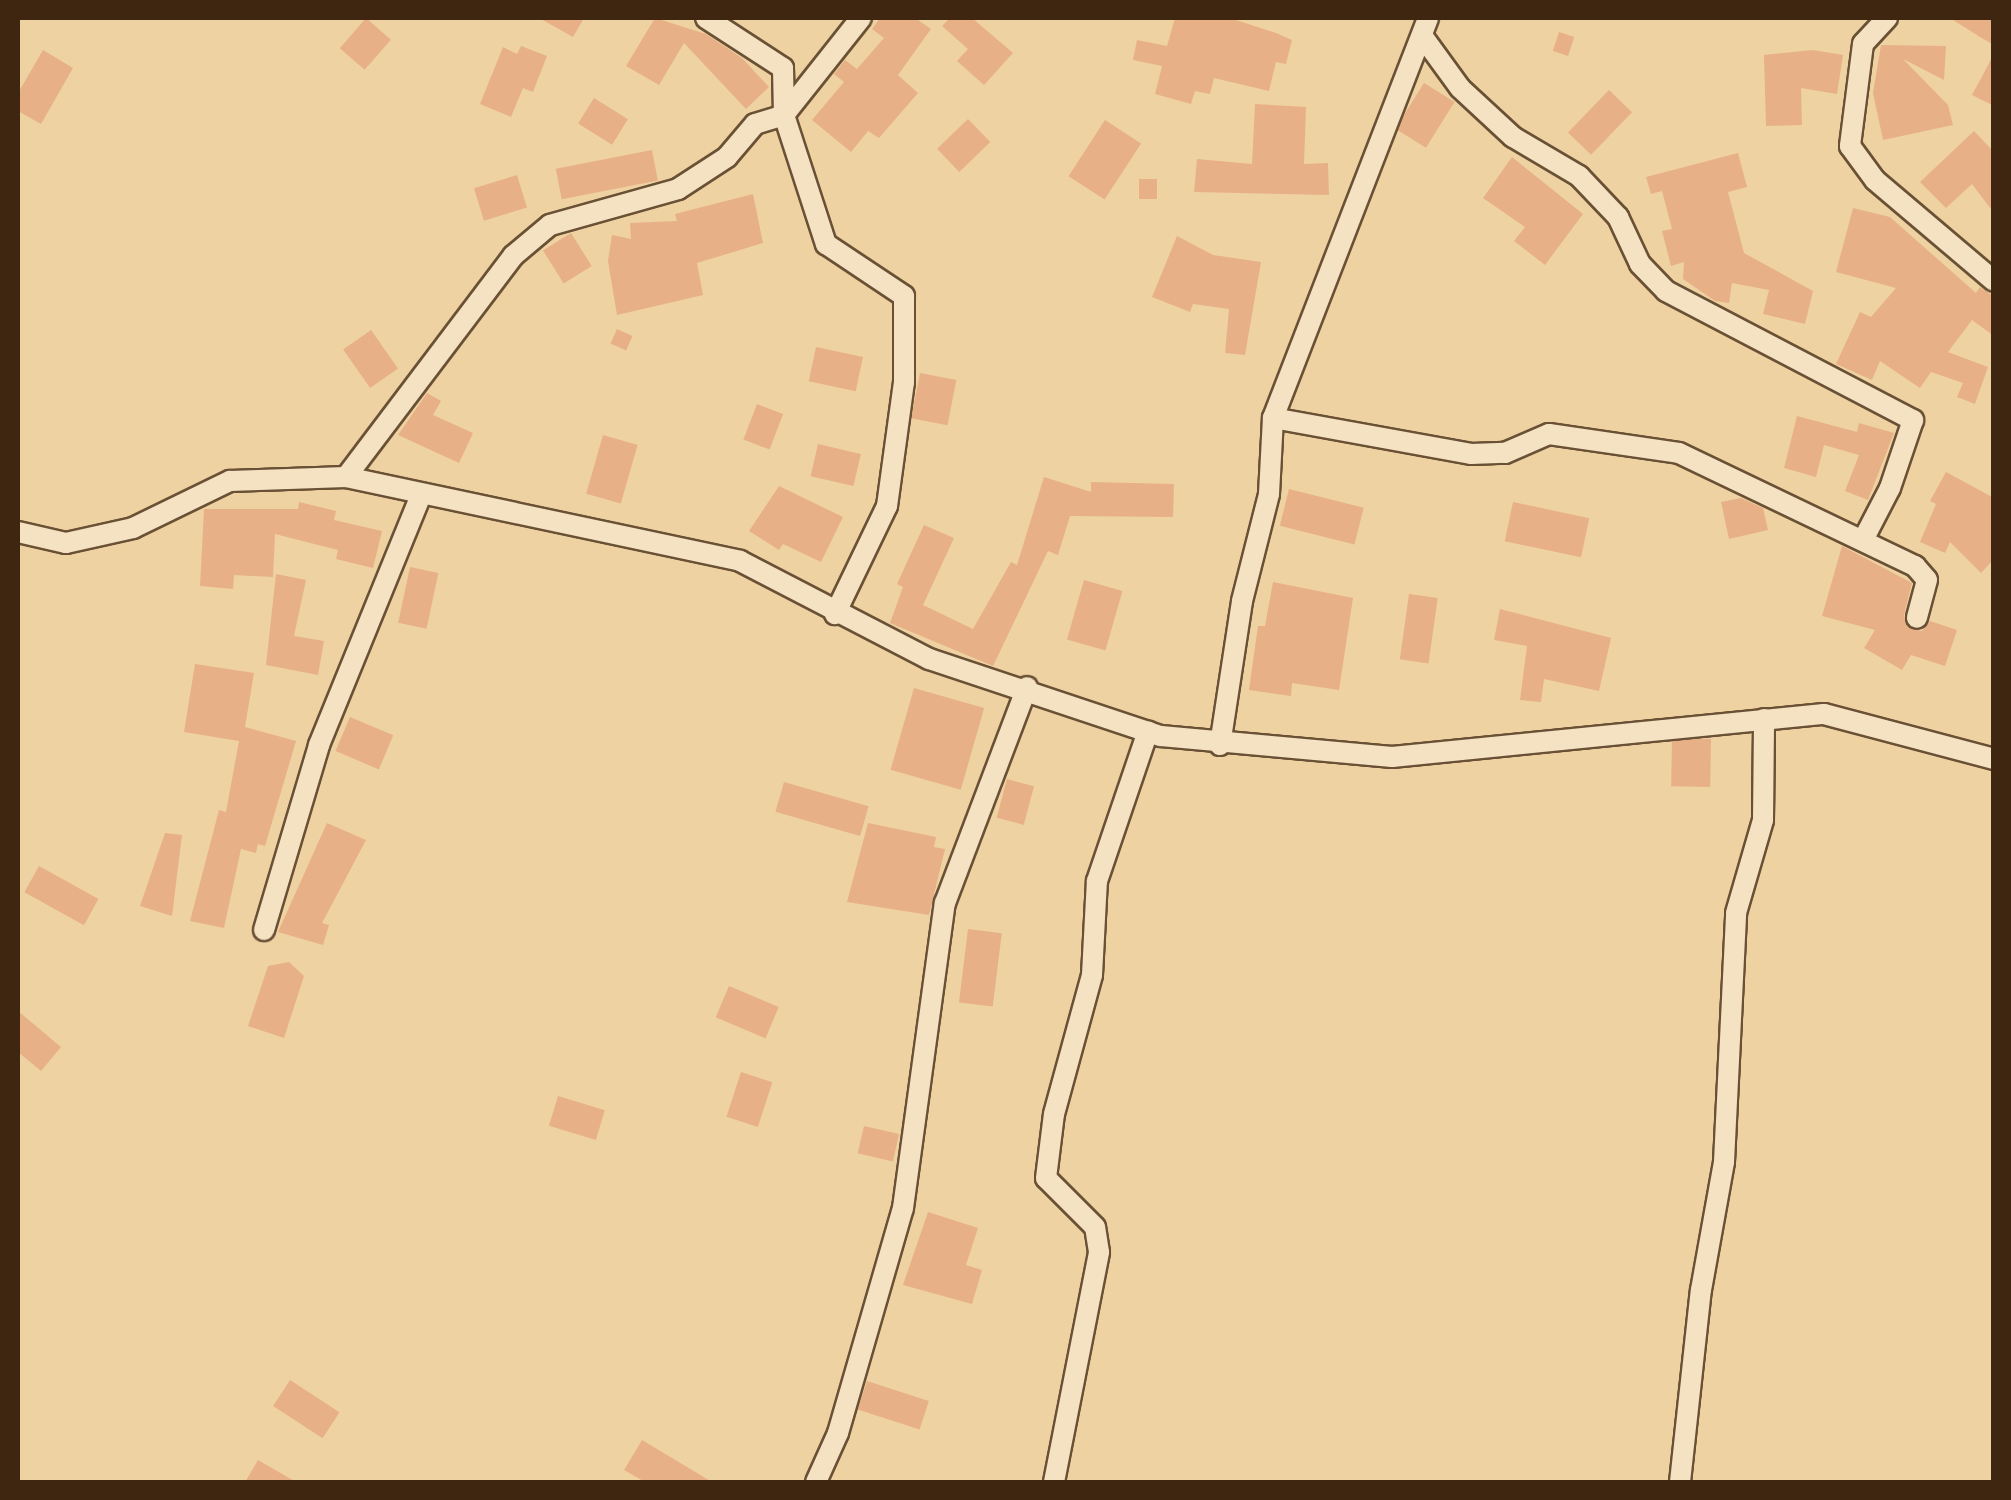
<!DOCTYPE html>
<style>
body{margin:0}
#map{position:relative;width:2011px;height:1500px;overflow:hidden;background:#eed2a2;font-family:"IM FELL Great Primer",serif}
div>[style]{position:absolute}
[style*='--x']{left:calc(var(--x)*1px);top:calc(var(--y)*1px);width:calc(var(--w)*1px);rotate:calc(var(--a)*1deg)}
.building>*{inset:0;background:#e8b087;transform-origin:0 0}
.roads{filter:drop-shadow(2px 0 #6a5135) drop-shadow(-2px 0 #6a5135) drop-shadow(0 2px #6a5135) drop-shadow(0 -2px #6a5135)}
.street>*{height:20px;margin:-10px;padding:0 10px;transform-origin:10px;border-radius:10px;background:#f4e2c3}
span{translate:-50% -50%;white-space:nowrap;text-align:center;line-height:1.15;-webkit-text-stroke:8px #f4e2c3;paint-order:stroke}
.frame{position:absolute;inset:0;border:20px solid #3e2611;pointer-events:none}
</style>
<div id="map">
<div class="building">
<i style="left:366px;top:18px;width:33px;height:40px;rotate:41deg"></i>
<i style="clip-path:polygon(539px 18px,584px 18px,573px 37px)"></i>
<i style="clip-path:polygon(655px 18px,706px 34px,742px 58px,769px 87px,746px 109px,684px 43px,659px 85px,626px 66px)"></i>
<i style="clip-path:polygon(880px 18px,915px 18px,931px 29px,898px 75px,918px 93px,879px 138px,868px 131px,851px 152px,812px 120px,844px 82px,834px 74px,845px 60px,857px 69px,884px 38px,872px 29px)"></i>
<i style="clip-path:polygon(950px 18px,972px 18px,1013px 53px,984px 85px,957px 61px,968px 49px,942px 26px)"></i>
<i style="clip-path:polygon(1175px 18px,1230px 18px,1276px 33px,1292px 40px,1286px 64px,1276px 62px,1269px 91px,1214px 78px,1210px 94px,1195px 91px,1191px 104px,1155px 94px,1162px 66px,1133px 60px,1137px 40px,1167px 46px)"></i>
<i style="clip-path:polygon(1950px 18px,1994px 18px,1994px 45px,1980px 37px)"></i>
<i style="left:1559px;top:32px;width:16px;height:20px;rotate:18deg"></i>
<i style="clip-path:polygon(1881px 45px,1946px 46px,1944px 80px,1903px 59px,1948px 105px,1953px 125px,1883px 140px,1873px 93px)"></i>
<i style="clip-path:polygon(521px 46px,547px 56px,533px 92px,523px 88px,511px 117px,480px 104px,503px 47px,517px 54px)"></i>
<i style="clip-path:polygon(43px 50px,73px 68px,41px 124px,18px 111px,18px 93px)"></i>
<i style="clip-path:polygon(1813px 50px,1843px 55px,1837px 94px,1801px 88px,1802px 125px,1766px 126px,1764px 55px)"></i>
<i style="clip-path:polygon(1994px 54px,1994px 106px,1972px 95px)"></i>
<i style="left:1424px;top:83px;width:36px;height:54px;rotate:32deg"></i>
<i style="left:1609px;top:90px;width:32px;height:59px;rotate:44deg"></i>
<i style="left:594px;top:98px;width:40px;height:30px;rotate:32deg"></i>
<i style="clip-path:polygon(1255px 104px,1306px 107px,1304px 164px,1328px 163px,1329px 195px,1194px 192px,1197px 159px,1252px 164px)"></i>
<i style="left:968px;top:119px;width:32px;height:43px;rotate:46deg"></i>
<i style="left:1105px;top:120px;width:43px;height:67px;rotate:33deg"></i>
<i style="clip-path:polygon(1974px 131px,1994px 152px,1994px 213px,1972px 184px,1946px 208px,1920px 182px)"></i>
<i style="left:652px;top:150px;width:31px;height:98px;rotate:79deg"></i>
<i style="clip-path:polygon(1738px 153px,1747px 187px,1728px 192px,1744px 253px,1813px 291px,1805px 324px,1763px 314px,1769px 290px,1732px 283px,1729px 303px,1715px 301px,1683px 279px,1684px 262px,1671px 266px,1662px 231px,1672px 229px,1662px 191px,1651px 194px,1646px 177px)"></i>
<i style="clip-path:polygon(1512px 157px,1583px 214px,1545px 265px,1514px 241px,1525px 227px,1483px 198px)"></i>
<i style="left:517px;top:175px;width:34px;height:45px;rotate:73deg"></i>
<i style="left:1139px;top:179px;width:18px;height:20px"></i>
<i style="clip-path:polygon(753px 194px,763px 243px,697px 263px,703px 295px,617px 315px,608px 261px,612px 235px,631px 239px,630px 223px,677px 221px,675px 214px)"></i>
<i style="clip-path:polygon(1853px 208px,1890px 217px,1976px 293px,1980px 287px,1994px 297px,1994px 336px,1972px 320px,1948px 352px,1988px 367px,1975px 404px,1957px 397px,1963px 383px,1931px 372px,1920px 388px,1880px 361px,1872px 380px,1836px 364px,1860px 312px,1871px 317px,1896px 288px,1836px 272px)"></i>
<i style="left:571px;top:233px;width:39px;height:33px;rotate:58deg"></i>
<i style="clip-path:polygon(1177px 236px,1213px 255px,1261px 262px,1245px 355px,1225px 353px,1229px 309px,1193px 304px,1190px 312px,1152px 297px)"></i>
<i style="left:617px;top:329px;width:17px;height:16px;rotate:24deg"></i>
<i style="left:371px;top:330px;width:47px;height:34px;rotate:55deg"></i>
<i style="left:816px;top:347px;width:48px;height:35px;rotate:12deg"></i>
<i style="left:920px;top:373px;width:37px;height:46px;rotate:11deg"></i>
<i style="clip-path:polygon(427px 393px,441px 401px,433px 415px,473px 433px,459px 463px,398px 435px)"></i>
<i style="left:757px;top:404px;width:28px;height:38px;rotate:21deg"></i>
<i style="clip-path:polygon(1797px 416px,1857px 432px,1859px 423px,1894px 433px,1868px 500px,1845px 491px,1859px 455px,1824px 445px,1816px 477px,1784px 468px)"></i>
<i style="left:603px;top:435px;width:36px;height:61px;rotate:16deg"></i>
<i style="left:818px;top:444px;width:44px;height:33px;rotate:13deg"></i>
<i style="clip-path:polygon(1946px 472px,1994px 498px,1994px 559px,1981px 573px,1950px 542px,1945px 553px,1920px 542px,1936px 504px,1930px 501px)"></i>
<i style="clip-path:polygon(1044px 477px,1091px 492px,1091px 482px,1174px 484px,1173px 517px,1070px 516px,1058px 555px,1048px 551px,993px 666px,890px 623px,903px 587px,897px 584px,924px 525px,954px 538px,923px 605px,973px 629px,1011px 562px,1017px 565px)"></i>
<i style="clip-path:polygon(779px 486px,843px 517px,821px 562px,783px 544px,779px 550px,749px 531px)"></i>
<i style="left:1289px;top:489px;width:77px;height:38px;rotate:14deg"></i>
<i style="clip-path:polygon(1741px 498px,1763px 508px,1768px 530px,1729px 539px,1721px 502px)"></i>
<i style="clip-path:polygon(299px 502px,336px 511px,334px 520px,382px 531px,373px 568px,336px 559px,338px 550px,275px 534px,273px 577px,234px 575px,233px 589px,200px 586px,204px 509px,298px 509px)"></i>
<i style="left:1513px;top:502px;width:78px;height:40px;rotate:12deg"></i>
<i style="clip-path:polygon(1842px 546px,1912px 583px,1904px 615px,1908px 628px,1922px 631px,1930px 621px,1957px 630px,1945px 666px,1911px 655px,1902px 670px,1864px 648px,1875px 630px,1822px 616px)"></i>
<i style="left:410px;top:567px;width:29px;height:57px;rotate:12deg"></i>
<i style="clip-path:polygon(276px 574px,306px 580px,294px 636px,324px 641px,318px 675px,266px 665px)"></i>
<i style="left:1084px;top:580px;width:40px;height:62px;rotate:16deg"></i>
<i style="clip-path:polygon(1273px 582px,1353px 598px,1339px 690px,1292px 683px,1291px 696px,1249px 690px,1258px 626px,1265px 626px)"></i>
<i style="left:1409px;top:594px;width:29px;height:66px;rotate:8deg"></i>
<i style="clip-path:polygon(1500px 609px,1611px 638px,1599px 691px,1544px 679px,1541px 702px,1520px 700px,1527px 646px,1494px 640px)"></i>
<i style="clip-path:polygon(195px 664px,254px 673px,245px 727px,296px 741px,265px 846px,258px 844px,256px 853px,241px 849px,224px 928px,190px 921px,219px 810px,226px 812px,239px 741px,184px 732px)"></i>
<i style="left:914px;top:688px;width:73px;height:85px;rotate:16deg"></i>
<i style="left:350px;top:717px;width:47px;height:37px;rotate:23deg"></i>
<i style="left:1711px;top:739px;width:48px;height:39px;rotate:91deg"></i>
<i style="left:1007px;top:779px;width:28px;height:40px;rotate:15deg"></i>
<i style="left:784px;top:782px;width:88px;height:31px;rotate:16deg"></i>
<i style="clip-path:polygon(327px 823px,366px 840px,322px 923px,329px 925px,323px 945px,278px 932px)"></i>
<i style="clip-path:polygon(868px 823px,936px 837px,934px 847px,945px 849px,929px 915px,847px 902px)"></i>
<i style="clip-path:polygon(165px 833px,182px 835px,172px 916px,140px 906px)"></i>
<i style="left:39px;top:866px;width:68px;height:30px;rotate:29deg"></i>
<i style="left:968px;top:929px;width:34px;height:74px;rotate:7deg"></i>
<i style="clip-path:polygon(289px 962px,304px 976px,284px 1038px,248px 1026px,268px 966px)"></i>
<i style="left:729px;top:986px;width:54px;height:34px;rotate:23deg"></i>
<i style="clip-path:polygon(18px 1011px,61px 1047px,41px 1071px,18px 1052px)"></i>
<i style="left:741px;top:1072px;width:33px;height:47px;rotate:18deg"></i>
<i style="left:558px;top:1096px;width:49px;height:31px;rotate:17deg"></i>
<i style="left:864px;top:1126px;width:36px;height:28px;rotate:13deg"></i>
<i style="clip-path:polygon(928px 1212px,978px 1228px,966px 1265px,982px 1270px,972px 1304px,903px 1285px)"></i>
<i style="left:290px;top:1380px;width:59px;height:31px;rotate:33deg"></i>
<i style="left:867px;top:1381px;width:65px;height:30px;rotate:18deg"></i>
<i style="clip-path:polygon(642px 1440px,712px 1482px,645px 1482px,624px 1470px)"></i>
<i style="clip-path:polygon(258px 1460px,296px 1482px,245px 1482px)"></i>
</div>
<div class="roads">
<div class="street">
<i style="--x:706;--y:18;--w:92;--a:33"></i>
<i style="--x:783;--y:68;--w:47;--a:88.8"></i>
<i style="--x:784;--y:115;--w:136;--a:72"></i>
<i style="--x:826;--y:244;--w:94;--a:33.7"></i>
<i style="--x:904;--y:296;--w:86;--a:90"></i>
<i style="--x:904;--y:382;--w:125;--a:97.8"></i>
<i style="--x:887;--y:506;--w:120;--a:115.7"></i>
<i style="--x:1887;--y:18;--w:35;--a:133"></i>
<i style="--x:1863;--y:44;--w:103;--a:97.3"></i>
<i style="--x:1850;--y:146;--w:42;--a:53.7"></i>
<i style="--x:1875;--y:180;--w:156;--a:40.3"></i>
<i style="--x:1423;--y:37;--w:63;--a:54"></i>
<i style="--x:1460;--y:88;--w:72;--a:42.8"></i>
<i style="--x:1513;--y:137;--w:77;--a:30.6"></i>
<i style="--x:1579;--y:176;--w:57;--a:46.4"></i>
<i style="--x:1618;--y:217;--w:52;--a:64.9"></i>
<i style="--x:1640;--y:264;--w:37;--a:46"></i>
<i style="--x:1666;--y:291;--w:279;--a:27.6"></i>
<i style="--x:1913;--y:420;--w:72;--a:108.7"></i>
<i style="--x:1890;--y:488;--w:59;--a:117.4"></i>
<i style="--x:1273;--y:418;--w:201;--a:10.3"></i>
<i style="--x:1471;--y:454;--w:34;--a:-2"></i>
<i style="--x:1505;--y:453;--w:48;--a:-23.4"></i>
<i style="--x:1549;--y:434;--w:131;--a:8.3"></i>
<i style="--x:1679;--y:453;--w:262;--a:25.6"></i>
<i style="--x:1915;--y:566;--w:18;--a:49"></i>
<i style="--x:1927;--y:580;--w:39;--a:105"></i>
<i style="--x:346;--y:477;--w:277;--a:-52.9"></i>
<i style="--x:513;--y:256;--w:48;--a:-40"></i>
<i style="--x:550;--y:225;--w:133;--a:-15.7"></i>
<i style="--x:678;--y:189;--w:59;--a:-33.1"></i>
<i style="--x:727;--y:157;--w:43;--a:-49.7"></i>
<i style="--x:755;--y:124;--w:30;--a:-17"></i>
<i style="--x:784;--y:115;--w:124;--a:-51.6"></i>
<i style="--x:18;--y:532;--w:49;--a:12.9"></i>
<i style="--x:66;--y:543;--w:69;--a:-12.6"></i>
<i style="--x:133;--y:528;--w:108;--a:-25.9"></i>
<i style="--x:230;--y:481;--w:116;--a:-2"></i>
<i style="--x:346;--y:477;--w:403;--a:12"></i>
<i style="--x:740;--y:561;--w:213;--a:27.4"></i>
<i style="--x:929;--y:659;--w:244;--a:18.4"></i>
<i style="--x:1161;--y:736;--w:232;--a:5.2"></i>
<i style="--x:1392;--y:757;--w:434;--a:-5.7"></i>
<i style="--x:1824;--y:714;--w:176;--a:14.8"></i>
<i style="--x:1220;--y:745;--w:146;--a:-81.3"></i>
<i style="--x:1242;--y:601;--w:110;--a:-75.8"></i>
<i style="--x:1269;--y:494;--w:76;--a:-87"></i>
<i style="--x:1273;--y:418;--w:429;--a:-68.8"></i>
<i style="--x:264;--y:930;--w:193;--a:-73.4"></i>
<i style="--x:319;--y:745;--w:267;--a:-67.8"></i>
<i style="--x:816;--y:1482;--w:54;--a:-65.8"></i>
<i style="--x:838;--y:1433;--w:234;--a:-73.9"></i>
<i style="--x:903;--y:1208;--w:308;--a:-82.2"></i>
<i style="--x:945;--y:903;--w:231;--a:-69.2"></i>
<i style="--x:1054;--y:1482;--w:234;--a:-78.9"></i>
<i style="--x:1099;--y:1252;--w:25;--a:-99"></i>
<i style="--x:1095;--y:1227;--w:69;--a:-135"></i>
<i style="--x:1046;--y:1178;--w:64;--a:-82.9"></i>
<i style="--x:1054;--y:1114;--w:144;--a:-74.7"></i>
<i style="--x:1092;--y:975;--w:94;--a:-87"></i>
<i style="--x:1097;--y:881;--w:158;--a:-71.2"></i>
<i style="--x:1680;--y:1482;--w:193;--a:-83.8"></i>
<i style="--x:1701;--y:1290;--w:130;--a:-79.8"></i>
<i style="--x:1724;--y:1162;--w:249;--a:-87.2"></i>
<i style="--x:1736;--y:913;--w:97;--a:-73.8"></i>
<i style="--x:1763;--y:820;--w:101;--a:-89.4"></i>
</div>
</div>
<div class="frame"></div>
</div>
